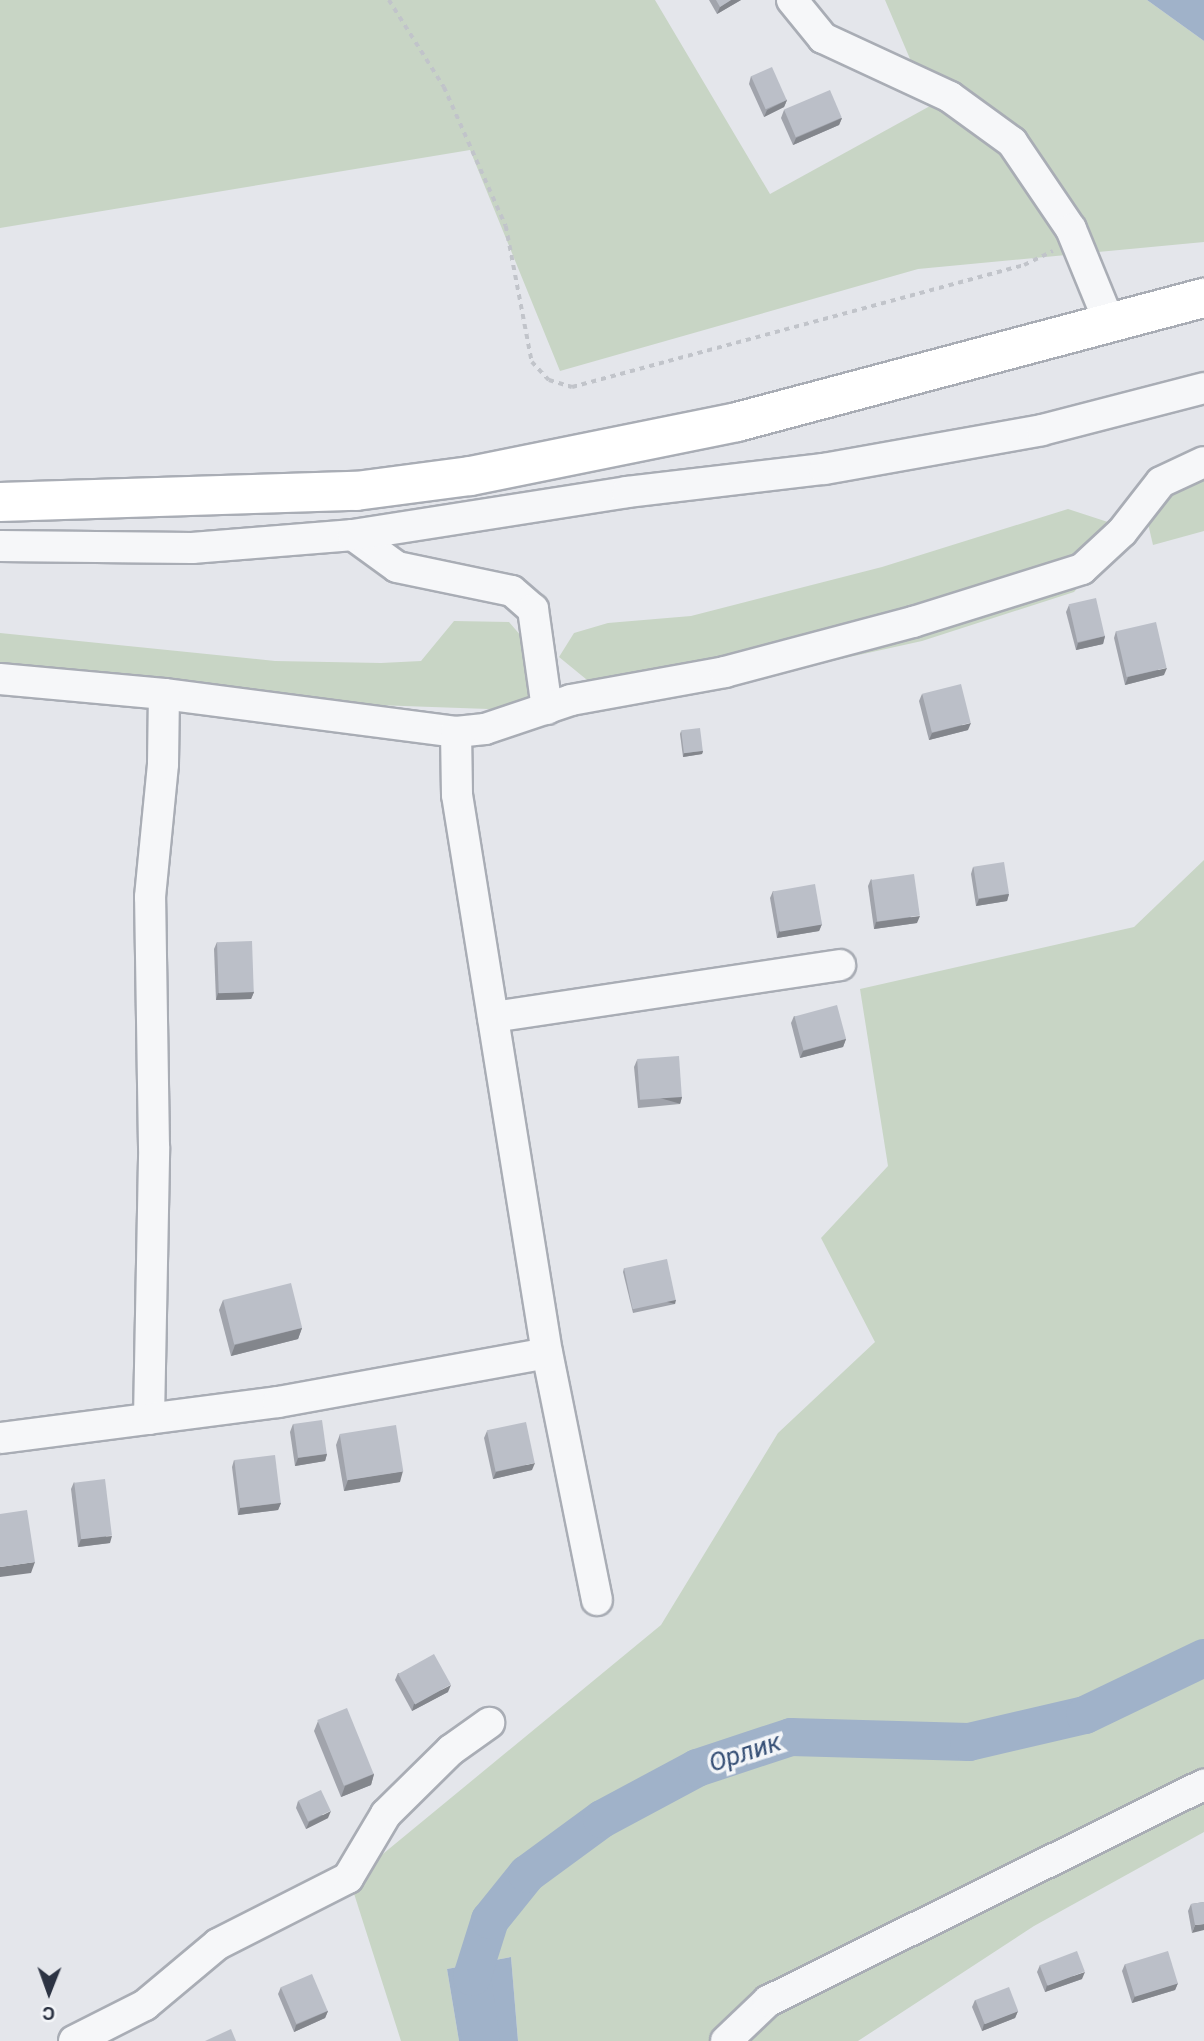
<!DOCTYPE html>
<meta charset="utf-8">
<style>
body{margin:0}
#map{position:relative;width:1204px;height:2041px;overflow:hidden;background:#e4e6eb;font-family:Roboto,sans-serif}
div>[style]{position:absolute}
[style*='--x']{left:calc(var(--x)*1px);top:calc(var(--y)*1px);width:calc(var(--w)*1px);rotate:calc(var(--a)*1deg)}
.green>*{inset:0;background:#c8d5c5}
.water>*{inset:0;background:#a0b2c9}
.river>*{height:38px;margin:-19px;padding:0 19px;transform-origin:19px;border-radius:19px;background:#a0b2c9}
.path>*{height:3.5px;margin-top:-1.75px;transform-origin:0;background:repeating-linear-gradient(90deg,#c1c4ca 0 5px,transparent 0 10px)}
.roads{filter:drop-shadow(2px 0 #a9adb5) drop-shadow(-2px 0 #a9adb5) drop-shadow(0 2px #a9adb5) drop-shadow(0 -2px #a9adb5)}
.minor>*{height:30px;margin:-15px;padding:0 15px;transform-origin:15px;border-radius:15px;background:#f6f7f9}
.highway>*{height:38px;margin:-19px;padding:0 19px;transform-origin:19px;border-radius:19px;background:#fff}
.wall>*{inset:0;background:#a1a4ac}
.shaded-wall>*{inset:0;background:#83868c;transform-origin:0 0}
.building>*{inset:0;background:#bbbfc8;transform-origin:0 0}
span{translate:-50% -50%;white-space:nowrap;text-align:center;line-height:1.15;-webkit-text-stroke:7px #f3f5f8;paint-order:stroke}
.water-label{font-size:26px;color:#375076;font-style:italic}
.north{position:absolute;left:14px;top:1957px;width:70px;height:70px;-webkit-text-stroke:5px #f3f5f8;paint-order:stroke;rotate:181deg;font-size:19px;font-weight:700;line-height:28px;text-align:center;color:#2c3343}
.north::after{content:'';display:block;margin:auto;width:24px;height:32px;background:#2c3343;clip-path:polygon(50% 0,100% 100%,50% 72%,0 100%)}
</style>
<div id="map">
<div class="green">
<i style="clip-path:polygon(0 0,655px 0,770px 194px,930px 106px,885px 0,1147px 0,1204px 41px,1204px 242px,918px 269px,560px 371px,470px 150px,0 228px)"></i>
<i style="clip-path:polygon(1204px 470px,1204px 531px,1153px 545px,1146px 515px,1154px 499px)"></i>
<i style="clip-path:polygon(1068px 509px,1117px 525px,1103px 558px,1074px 592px,922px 641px,667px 697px,592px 684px,559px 657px,574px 633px,608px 623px,691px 616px,882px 567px)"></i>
<i style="clip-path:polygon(454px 621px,509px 622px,534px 651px,544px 682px,516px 710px,262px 701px,0 674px,0 633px,275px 661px,381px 663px,421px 661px)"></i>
<i style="clip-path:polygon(1204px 860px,1204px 1832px,1034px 1926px,858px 2041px,518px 2041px,511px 1957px,447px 1969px,459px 2041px,401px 2041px,350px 1881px,661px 1625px,778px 1433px,875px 1342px,821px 1238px,888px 1166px,860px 989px,1134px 927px)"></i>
</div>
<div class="water">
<i style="clip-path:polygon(1147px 0,1204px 0,1204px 41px)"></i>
<i style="clip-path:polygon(511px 1957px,518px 2041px,459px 2041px,447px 1969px)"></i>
</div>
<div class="river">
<i style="--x:481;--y:2041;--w:65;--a:-98"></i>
<i style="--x:472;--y:1977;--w:60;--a:-72.5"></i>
<i style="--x:490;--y:1920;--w:59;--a:-51.2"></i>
<i style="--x:527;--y:1874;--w:93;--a:-36.3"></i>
<i style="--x:602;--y:1819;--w:108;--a:-28.2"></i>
<i style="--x:697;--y:1768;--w:99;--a:-18.3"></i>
<i style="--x:791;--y:1737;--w:178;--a:1.6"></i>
<i style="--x:969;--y:1742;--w:119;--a:-13.1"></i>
<i style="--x:1085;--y:1715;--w:132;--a:-25.6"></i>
</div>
<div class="path">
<i style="--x:389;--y:0;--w:103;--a:57.7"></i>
<i style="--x:444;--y:87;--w:152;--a:66"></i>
<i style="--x:506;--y:226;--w:138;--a:79.2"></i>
<i style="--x:532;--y:362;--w:25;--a:47"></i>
<i style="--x:549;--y:380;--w:24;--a:17"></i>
<i style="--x:572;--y:387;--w:468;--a:-15.1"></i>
<i style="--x:1024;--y:265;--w:32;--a:-26"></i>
</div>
<div class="roads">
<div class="minor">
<i style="--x:792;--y:0;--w:49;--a:50.8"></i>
<i style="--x:823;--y:38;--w:140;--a:24.9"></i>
<i style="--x:950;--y:97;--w:77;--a:36"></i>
<i style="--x:1012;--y:142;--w:105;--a:55.9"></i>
<i style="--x:1071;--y:229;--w:103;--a:67.7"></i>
<i style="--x:353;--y:535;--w:54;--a:36"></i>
<i style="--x:397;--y:567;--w:117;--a:11.8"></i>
<i style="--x:512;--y:591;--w:28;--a:41"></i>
<i style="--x:533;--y:609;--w:101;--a:82"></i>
<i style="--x:0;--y:546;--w:192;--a:0.6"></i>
<i style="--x:192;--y:548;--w:162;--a:-4.6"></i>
<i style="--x:353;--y:535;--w:277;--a:-8.9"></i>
<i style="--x:627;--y:492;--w:198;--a:-6.7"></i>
<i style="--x:824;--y:469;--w:221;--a:-10.1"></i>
<i style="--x:1042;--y:430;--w:167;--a:-14.5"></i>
<i style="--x:0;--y:679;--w:165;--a:5.2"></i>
<i style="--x:164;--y:694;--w:294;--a:7.4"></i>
<i style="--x:493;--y:1017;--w:351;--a:-8.5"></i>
<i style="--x:149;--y:1419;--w:272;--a:-88.9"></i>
<i style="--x:154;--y:1147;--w:250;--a:-90.9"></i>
<i style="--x:150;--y:897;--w:134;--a:-84.4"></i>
<i style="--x:163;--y:764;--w:70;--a:-89.2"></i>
<i style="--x:0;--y:1438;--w:280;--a:-7.4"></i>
<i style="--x:278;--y:1402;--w:273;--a:-10.3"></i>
<i style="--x:597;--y:1600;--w:252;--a:-101.4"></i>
<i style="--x:547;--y:1353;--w:565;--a:-99.16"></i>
<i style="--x:457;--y:795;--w:63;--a:-90.9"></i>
<i style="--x:456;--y:732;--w:29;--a:-6"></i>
<i style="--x:485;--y:729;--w:91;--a:-18.6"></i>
<i style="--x:571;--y:700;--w:157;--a:-10.3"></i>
<i style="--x:725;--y:672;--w:195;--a:-14.9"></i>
<i style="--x:913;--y:622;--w:177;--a:-17.4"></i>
<i style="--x:1082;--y:569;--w:54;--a:-42.8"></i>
<i style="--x:1122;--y:532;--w:63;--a:-52"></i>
<i style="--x:1161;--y:482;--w:47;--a:-24.9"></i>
<i style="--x:74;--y:2041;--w:80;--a:-26.9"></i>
<i style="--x:145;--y:2005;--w:95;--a:-39.9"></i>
<i style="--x:218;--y:1944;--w:146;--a:-26.9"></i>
<i style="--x:348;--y:1878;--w:74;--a:-59.3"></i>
<i style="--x:386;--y:1814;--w:91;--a:-44.6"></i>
<i style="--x:451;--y:1750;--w:47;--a:-35.4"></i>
<i style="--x:726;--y:2041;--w:58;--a:-43.6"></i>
<i style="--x:768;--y:2001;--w:487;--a:-26.4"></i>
</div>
<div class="highway">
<i style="--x:0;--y:502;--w:356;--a:-1.8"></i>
<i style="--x:356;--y:491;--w:115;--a:-7.5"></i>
<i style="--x:470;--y:476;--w:272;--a:-11.4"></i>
<i style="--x:737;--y:422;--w:483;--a:-14.9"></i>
</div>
</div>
<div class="wall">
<i style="clip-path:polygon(709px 0,741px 0,717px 14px)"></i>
<i style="clip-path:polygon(751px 76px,787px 100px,784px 107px,764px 117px,749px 84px)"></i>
<i style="clip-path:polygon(784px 110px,842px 118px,839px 125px,793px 145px,781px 118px)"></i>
<i style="clip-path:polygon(1069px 605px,1105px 636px,1103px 644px,1076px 650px,1066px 612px)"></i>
<i style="clip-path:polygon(1116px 631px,1164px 675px,1125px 685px,1114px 638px)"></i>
<i style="clip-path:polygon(922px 694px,968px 730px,929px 740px,919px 701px)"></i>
<i style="clip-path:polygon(681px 731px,703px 751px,702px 754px,683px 757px,680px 734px)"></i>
<i style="clip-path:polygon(973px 867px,1009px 894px,1007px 901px,976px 906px,971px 874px)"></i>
<i style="clip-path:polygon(871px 879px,917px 923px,874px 929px,868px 886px)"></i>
<i style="clip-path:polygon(773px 891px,822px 924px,819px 931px,777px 938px,770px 898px)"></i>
<i style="clip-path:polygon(217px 942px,254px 992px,251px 999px,216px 1000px,214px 949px)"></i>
<i style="clip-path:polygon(794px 1016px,846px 1039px,843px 1047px,800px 1058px,791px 1023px)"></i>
<i style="clip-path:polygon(637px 1060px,682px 1097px,680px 1104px,638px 1108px,634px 1067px)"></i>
<i style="clip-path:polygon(624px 1268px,675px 1304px,633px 1313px,623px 1272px)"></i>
<i style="clip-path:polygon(223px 1300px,302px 1328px,298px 1339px,231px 1356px,219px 1310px)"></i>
<i style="clip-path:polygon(293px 1424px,327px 1454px,325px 1461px,295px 1466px,290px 1432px)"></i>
<i style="clip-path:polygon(487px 1431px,532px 1470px,493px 1479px,484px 1438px)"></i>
<i style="clip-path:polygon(340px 1434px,400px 1482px,344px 1491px,336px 1445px)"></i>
<i style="clip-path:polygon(234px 1460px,281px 1503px,278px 1510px,238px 1515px,232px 1467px)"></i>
<i style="clip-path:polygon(74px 1482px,110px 1543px,78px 1547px,71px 1489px)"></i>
<i style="clip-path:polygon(398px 1673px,448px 1692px,412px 1711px,395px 1680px)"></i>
<i style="clip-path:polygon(318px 1721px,374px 1774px,371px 1785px,341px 1797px,314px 1731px)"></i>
<i style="clip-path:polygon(298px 1801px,328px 1818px,306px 1829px,296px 1808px)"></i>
<i style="clip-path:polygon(1204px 1902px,1192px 1933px,1188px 1911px,1191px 1904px)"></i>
<i style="clip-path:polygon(1125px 1964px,1178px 1983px,1175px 1990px,1132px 2003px,1122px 1971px)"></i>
<i style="clip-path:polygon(1040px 1965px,1082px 1979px,1045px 1992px,1037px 1972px)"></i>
<i style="clip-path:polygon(281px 1987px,328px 2011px,325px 2018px,294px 2032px,278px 1994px)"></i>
<i style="clip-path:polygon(975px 2000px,1018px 2011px,1015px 2018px,982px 2031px,972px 2007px)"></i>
</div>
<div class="shaded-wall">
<i style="clip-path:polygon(731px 0,741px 0,717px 14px,720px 7px)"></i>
<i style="clip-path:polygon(787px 100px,784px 107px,764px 117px,767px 110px)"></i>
<i style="clip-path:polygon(842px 118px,839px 125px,793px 145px,796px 138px)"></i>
<i style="clip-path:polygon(1105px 636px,1103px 644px,1076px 650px,1078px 643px)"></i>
<i style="clip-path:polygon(1167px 668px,1164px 675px,1125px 685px,1128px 677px)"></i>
<i style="clip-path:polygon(971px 723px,968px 730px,929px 740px,932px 733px)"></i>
<i style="clip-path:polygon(703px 751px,702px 754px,683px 757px,684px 753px)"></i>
<i style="clip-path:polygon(1009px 894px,1007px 901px,976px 906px,979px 899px)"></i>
<i style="clip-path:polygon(920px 916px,917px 923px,874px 929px,876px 922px)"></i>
<i style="clip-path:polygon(822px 924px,819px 931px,777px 938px,779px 931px)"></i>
<i style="clip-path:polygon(254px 992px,251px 999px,216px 1000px,218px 993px)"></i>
<i style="clip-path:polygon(846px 1039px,843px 1047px,800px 1058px,803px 1051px)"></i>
<i style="left:682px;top:1097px;width:7px;height:42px;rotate:106deg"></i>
<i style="left:676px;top:1300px;width:4px;height:43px;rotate:104deg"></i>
<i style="clip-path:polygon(302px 1328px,298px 1339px,231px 1356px,235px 1345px)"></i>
<i style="clip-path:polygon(327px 1454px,325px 1461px,295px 1466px,298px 1458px)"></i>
<i style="clip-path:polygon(535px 1463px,532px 1470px,493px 1479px,496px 1472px)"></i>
<i style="clip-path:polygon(403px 1471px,400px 1482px,344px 1491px,348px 1480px)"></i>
<i style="clip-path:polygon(281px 1503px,278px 1510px,238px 1515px,240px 1508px)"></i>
<i style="clip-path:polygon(112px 1536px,110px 1543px,78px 1547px,81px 1539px)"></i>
<i style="clip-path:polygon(35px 1562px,31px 1573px,0 1577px,0 1567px)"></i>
<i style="clip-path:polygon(451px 1685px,448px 1692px,412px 1711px,414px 1704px)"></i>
<i style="clip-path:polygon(374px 1774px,371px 1785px,341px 1797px,345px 1786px)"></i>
<i style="clip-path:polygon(331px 1811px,328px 1818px,306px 1829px,309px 1822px)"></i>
<i style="clip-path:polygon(1204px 1924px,1204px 1930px,1192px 1933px,1195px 1925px)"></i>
<i style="clip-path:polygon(1085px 1972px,1082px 1979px,1045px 1992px,1047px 1985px)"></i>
<i style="clip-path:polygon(1178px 1983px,1175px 1990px,1132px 2003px,1135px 1996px)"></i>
<i style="clip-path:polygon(328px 2011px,325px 2018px,294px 2032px,296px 2025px)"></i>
<i style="clip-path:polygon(1018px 2011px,1015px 2018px,982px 2031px,984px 2024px)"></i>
</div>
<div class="building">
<i style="clip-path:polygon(716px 0,731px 0,720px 7px)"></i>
<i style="left:772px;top:67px;width:36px;height:23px;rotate:66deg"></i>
<i style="left:830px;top:90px;width:30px;height:50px;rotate:67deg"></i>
<i style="left:1096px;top:598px;width:39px;height:28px;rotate:77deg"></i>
<i style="left:1156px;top:622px;width:47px;height:41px;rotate:77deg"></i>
<i style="left:961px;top:684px;width:40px;height:40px;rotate:76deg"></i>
<i style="left:700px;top:728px;width:23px;height:19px;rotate:83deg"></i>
<i style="left:1004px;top:862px;width:32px;height:31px;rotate:81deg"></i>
<i style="left:914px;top:874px;width:42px;height:43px;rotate:82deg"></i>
<i style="left:815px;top:884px;width:41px;height:43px;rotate:80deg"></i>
<i style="left:252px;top:941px;width:51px;height:35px;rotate:88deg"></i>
<i style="left:837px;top:1005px;width:35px;height:44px;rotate:75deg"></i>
<i style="left:679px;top:1056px;width:41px;height:42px;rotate:86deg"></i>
<i style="left:667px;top:1259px;width:42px;height:44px;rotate:78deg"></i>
<i style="left:291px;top:1283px;width:46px;height:70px;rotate:76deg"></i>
<i style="left:322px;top:1420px;width:34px;height:29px;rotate:82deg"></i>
<i style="left:526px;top:1422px;width:42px;height:40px;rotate:78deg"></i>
<i style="left:396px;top:1425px;width:47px;height:57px;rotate:81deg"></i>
<i style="left:275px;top:1455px;width:48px;height:41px;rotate:83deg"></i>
<i style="left:105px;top:1479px;width:57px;height:31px;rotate:83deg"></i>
<i style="clip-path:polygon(27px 1510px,35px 1562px,0 1567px,0 1514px)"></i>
<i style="left:434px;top:1654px;width:35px;height:41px;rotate:61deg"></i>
<i style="left:347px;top:1708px;width:71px;height:32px;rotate:68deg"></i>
<i style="left:321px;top:1790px;width:23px;height:25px;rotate:65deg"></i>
<i style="clip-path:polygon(1204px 1902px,1204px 1924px,1195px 1925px,1191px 1904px)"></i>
<i style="left:1077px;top:1951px;width:22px;height:40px;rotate:69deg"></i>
<i style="left:1168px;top:1951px;width:34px;height:45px;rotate:73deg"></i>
<i style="left:312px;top:1974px;width:40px;height:34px;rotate:67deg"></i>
<i style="left:1009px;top:1987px;width:26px;height:36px;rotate:69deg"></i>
<i style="clip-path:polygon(231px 2029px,236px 2041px,205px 2041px)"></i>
</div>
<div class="water-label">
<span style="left:745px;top:1753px;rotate:-18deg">Орлик</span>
</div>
<div class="north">С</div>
</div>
